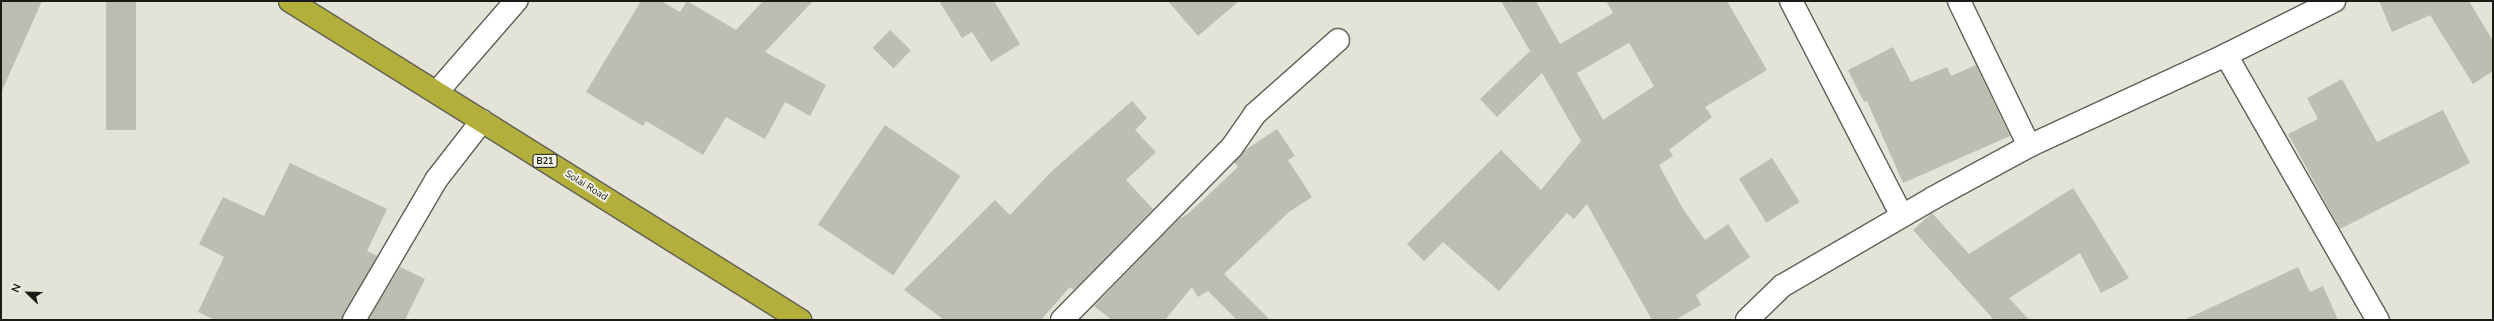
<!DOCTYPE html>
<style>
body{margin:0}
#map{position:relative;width:2494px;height:321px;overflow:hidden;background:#e3e3d8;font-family:"Nunito Sans",sans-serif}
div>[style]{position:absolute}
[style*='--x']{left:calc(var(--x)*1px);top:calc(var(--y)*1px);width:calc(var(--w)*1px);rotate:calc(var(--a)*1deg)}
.building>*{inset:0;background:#bdbdb2;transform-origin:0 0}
.roads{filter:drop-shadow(1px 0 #5f5f56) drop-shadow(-1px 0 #5f5f56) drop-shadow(0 1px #5f5f56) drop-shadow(0 -1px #5f5f56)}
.street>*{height:22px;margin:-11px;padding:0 11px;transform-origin:11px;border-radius:11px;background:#fff}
.highway>*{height:22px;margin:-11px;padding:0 11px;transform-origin:11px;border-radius:11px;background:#b3af3b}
span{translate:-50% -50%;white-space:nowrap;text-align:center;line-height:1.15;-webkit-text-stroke:4px #f0f0e5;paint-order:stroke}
.shield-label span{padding:1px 3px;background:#f0f0e5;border:1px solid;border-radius:3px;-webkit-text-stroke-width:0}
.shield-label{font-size:9px;color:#1a1a16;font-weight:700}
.street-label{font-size:10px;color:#1a1a16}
.frame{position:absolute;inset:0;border:2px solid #1a1a16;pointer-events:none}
.north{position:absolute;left:8px;top:273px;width:40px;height:40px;-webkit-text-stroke:3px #f0f0e5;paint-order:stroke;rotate:293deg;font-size:11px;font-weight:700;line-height:16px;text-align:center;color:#1a1a16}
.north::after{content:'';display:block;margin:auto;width:14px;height:18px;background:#1a1a16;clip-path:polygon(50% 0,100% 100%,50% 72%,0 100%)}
</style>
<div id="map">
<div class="building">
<i style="clip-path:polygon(1px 1px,42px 1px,1px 93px)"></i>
<i style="left:106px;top:1px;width:30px;height:129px"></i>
<i style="clip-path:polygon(641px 1px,661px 1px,680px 12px,687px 1px,736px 30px,763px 1px,813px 1px,765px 52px,826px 85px,810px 116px,785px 102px,765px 139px,726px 117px,703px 155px,646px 121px,643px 126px,586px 92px)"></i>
<i style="clip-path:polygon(939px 1px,994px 1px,1020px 44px,991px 62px,972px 32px,962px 38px)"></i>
<i style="clip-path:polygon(1168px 1px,1239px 1px,1198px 36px)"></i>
<i style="clip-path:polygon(evenodd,1501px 1px,1536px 1px,1560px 44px,1613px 13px,1606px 1px,1727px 1px,1767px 70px,1705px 107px,1712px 117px,1669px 150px,1673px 156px,1659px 165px,1683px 209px,1705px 240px,1728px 224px,1750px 257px,1696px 295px,1701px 305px,1675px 320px,1652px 320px,1587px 204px,1574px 219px,1567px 213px,1499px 291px,1443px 242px,1424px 261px,1407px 244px,1501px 150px,1541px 190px,1581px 141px,1542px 73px,1497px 117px,1480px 99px,1530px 51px,1501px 1px,1629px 43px,1654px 86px,1603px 120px,1577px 73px,1629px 43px)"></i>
<i style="clip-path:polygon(2379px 1px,2469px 1px,2493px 41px,2493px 71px,2473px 84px,2430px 15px,2392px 32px)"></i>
<i style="left:890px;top:30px;width:29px;height:25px;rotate:44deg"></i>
<i style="clip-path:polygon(1893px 47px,1911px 82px,1947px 67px,1951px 76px,1976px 65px,2010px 136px,1903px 183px,1867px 101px,1864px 102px,1848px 70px)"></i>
<i style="clip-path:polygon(2342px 79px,2377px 142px,2443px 110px,2470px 163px,2340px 229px,2288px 134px,2318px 119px,2307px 98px)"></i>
<i style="clip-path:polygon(1132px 101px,1147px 118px,1135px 130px,1156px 152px,1126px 180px,1153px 209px,1074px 290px,1070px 287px,1041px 320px,944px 320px,904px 290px,995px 200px,1010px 215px,1052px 171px)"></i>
<i style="left:885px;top:125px;width:91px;height:120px;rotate:34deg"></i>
<i style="clip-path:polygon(1277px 129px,1295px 156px,1288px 160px,1312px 197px,1289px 212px,1224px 274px,1270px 320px,1237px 320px,1208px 291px,1198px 297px,1192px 287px,1165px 320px,1112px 320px,1094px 306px,1178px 220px,1189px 213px,1238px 167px,1234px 162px,1244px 151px)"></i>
<i style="left:1772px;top:158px;width:52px;height:39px;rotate:58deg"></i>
<i style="clip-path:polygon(290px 163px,387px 209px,367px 251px,377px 256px,342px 320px,215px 320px,198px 312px,224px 257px,199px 244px,223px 197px,264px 216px)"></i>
<i style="clip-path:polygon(2073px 188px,2129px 278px,2101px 293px,2080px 253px,2009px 298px,2029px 320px,1994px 320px,1913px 230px,1932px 213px,1969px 254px)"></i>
<i style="clip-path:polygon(400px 267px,425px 279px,405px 320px,368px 320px)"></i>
<i style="clip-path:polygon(2298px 267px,2310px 292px,2323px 286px,2338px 320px,2184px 320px)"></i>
</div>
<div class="roads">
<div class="street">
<i style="--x:1791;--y:1;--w:242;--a:62.7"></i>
<i style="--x:1959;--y:1;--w:161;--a:64.2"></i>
<i style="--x:2226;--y:55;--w:305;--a:60.2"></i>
<i style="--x:437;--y:92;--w:121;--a:-49"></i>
<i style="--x:354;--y:320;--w:162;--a:-59.6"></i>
<i style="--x:436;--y:180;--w:75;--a:-52.1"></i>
<i style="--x:1062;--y:320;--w:243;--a:-45.5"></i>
<i style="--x:1232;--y:147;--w:40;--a:-55.1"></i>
<i style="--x:1255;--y:114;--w:111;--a:-41.7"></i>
<i style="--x:1747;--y:320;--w:49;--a:-44.2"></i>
<i style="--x:1782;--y:286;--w:175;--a:-30.2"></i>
<i style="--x:1933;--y:198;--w:109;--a:-28.4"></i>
<i style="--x:2029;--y:146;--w:217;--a:-24.8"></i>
<i style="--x:2226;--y:55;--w:121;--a:-26.6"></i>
</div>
<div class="highway">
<i style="--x:290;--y:1;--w:602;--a:32.03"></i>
</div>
</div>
<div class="shield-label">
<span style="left:545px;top:161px">B21</span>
</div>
<div class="street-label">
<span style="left:586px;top:186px;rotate:32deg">Solai Road</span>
</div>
<div class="frame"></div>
<div class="north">N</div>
</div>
